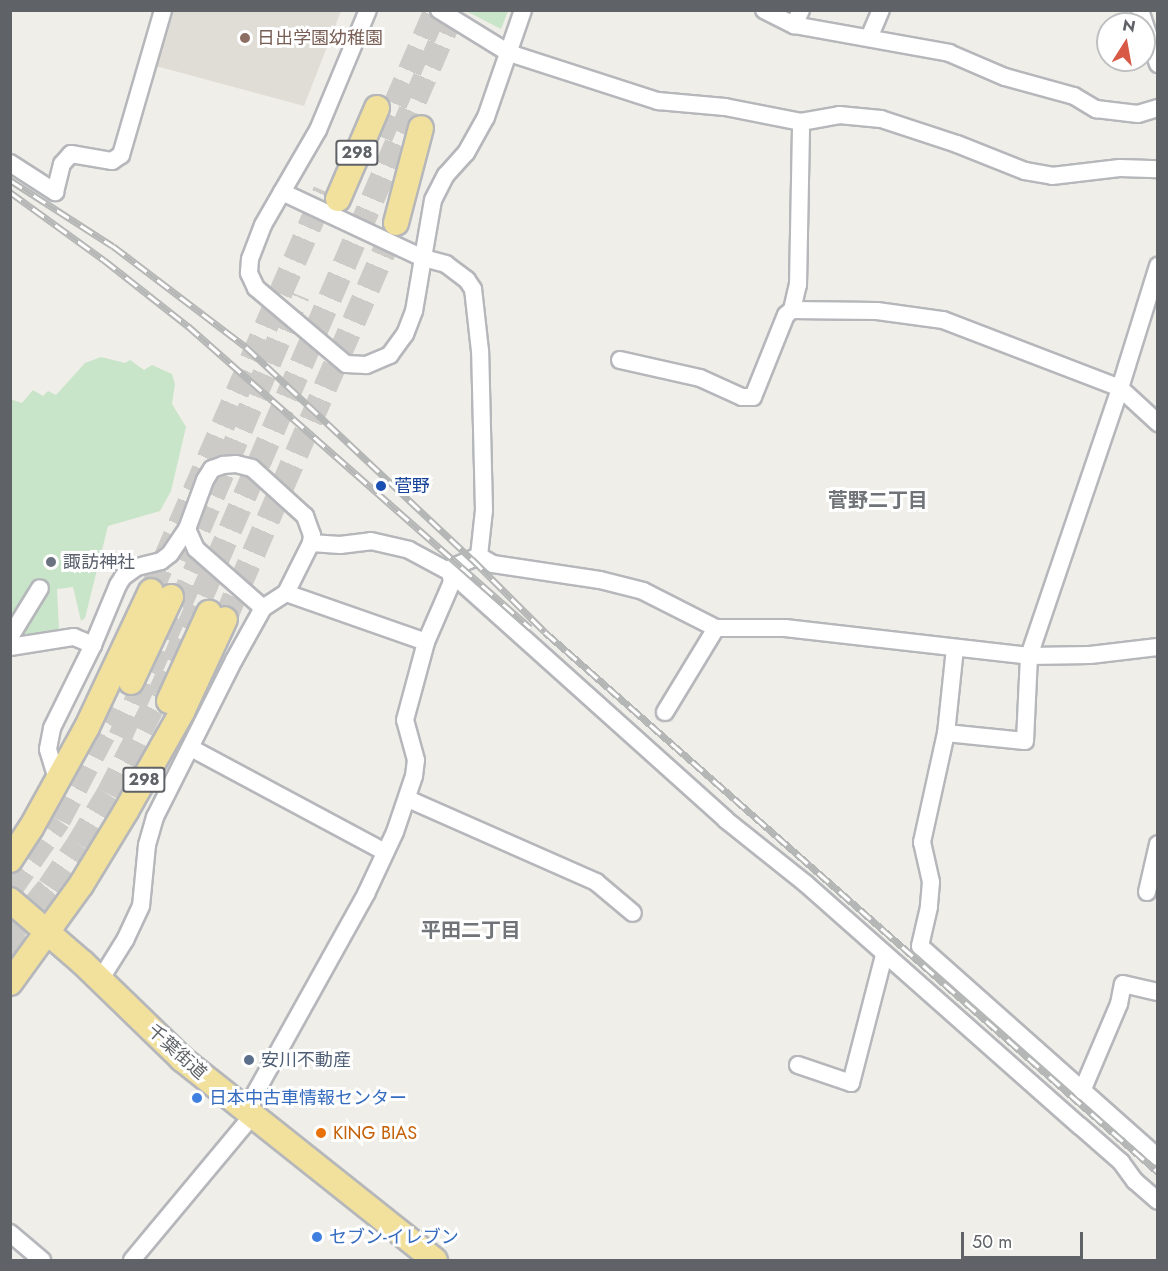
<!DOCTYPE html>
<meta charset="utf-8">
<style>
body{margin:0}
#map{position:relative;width:1168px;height:1271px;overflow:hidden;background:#f0eee8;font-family:Jost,"Noto Sans JP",sans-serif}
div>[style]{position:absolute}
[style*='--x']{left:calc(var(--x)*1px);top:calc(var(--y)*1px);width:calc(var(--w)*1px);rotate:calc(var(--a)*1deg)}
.education>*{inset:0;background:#dfddd6}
.green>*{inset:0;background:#c8e4c9}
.highway-tunnel>*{height:24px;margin-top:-12px;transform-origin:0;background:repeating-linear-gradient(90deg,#cccbc8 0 24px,transparent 0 36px)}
.roads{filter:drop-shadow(2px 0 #b5b7bb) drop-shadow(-2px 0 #b5b7bb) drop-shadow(0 2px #b5b7bb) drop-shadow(0 -2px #b5b7bb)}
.minor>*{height:16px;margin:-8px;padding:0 8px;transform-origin:8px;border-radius:8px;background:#fff}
.highway>*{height:24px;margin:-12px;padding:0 12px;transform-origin:12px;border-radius:12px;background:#f2e19d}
.rail>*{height:7px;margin-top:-3.5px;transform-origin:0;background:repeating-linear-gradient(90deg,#fff 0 14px,#b5b6b6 0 28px);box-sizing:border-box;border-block:2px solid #b5b6b6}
.dots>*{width:16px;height:16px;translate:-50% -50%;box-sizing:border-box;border:3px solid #fff;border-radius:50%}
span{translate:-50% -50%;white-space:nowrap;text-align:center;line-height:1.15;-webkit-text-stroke:6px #fff;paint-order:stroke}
.shield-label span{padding:2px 4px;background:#fff;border:2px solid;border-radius:4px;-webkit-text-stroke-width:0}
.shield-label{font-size:16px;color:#5f6266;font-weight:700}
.education-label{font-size:18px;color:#785e54}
.left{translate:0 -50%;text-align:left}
.transit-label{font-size:18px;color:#164399}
.worship-label{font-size:18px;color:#5b616d}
.street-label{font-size:18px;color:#5f6266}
.service-label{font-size:18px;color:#4e5e75}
.shop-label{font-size:18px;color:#366cbe}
.food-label{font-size:18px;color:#c56008}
.neighbourhood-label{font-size:20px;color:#707478;font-weight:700}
.frame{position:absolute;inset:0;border:12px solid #5f6266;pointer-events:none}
.north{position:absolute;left:1096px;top:12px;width:60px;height:60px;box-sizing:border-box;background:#fff;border:2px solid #bfc0c2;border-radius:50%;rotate:11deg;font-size:16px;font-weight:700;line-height:24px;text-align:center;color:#5f6266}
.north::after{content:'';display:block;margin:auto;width:21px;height:27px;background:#d85a46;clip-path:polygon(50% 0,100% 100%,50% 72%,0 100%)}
.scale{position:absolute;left:961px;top:1232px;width:122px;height:27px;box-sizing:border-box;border:3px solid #5f6266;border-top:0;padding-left:8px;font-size:18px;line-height:21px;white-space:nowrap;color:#5f6266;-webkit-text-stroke:4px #fff;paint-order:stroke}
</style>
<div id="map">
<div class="education">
<i style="clip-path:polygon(167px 11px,341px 11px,304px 106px,152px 65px)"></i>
</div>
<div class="green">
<i style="clip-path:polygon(466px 11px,508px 11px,501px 29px)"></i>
<i style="clip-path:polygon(101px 357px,125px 363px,130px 360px,144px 370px,152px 365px,172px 374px,175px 384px,172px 404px,186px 427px,171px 491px,160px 511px,108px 526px,85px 618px,81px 621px,73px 587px,57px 589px,59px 629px,11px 640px,10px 399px,22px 403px,33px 390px,43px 396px,48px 391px,56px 395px,85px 363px)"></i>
</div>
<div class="highway-tunnel">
<i style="--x:381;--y:137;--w:138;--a:-66.6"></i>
<i style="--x:185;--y:562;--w:290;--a:-67.1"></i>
<i style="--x:151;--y:591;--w:436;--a:-66.5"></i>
<i style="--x:225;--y:619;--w:431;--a:-66.6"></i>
<i style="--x:120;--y:737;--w:190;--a:-65.7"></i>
<i style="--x:10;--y:890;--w:85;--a:-55"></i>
<i style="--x:59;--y:820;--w:125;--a:-62.4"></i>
<i style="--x:10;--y:935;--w:62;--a:-50.9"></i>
<i style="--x:49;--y:887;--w:52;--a:-56"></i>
<i style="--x:78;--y:844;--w:58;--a:-59"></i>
<i style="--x:108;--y:794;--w:111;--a:-62.7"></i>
<i style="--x:159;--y:695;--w:746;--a:-66.7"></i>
<i style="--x:10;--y:955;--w:37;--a:-52"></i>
</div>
<div class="roads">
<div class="minor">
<i style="--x:439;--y:10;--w:82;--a:31.6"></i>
<i style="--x:509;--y:53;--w:157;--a:17.9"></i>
<i style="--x:658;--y:101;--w:67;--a:5.1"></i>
<i style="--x:725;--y:107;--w:77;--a:11.2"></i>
<i style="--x:764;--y:10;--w:34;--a:27"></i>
<i style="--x:794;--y:25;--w:158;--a:10.2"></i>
<i style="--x:949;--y:53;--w:61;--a:23.2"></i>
<i style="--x:1005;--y:77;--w:72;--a:15.4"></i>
<i style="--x:1074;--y:96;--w:26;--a:31"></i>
<i style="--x:1096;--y:109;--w:42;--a:6.8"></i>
<i style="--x:1138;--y:114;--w:21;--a:-17"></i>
<i style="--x:1140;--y:10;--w:57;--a:71.6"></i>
<i style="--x:794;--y:25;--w:17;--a:-65"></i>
<i style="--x:869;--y:38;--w:30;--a:-67"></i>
<i style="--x:10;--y:163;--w:54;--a:32.8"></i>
<i style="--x:55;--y:192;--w:29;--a:-76"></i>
<i style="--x:62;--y:164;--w:13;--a:-48"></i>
<i style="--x:71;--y:154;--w:42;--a:9.7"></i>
<i style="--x:112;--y:161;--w:11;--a:-34"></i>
<i style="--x:121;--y:155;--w:151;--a:-73.8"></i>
<i style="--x:282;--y:192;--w:156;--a:25.1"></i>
<i style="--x:423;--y:258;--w:54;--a:99.6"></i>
<i style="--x:414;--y:311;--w:25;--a:111"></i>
<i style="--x:405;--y:334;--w:26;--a:126"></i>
<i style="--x:390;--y:355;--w:26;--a:157"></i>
<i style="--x:366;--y:365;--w:20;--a:-177"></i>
<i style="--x:346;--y:364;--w:118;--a:-139.8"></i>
<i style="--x:256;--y:288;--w:17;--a:-115"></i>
<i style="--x:249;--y:273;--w:14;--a:-86"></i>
<i style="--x:250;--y:259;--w:36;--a:-69"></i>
<i style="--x:263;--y:225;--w:38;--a:-60"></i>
<i style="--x:282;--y:192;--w:72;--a:-59.9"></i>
<i style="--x:318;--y:130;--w:130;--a:-67.4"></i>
<i style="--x:792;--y:310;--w:26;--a:-77"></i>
<i style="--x:798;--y:285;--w:163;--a:-88.9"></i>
<i style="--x:801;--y:122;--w:39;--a:-10"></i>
<i style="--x:839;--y:115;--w:42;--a:5.4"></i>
<i style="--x:881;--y:119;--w:80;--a:18.2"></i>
<i style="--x:957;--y:144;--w:73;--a:21.7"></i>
<i style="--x:1025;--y:171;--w:27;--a:10"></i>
<i style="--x:1052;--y:176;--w:68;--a:-6.7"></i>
<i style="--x:1120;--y:168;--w:38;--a:2"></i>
<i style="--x:620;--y:360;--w:82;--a:12.7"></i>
<i style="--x:700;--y:378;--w:46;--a:24.3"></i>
<i style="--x:742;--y:397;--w:11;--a:0"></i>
<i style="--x:753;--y:397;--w:88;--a:-68.1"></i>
<i style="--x:786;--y:315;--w:8;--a:-40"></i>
<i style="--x:792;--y:310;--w:85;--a:0.7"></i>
<i style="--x:877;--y:311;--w:67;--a:7.8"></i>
<i style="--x:943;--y:320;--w:190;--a:21"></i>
<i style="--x:1120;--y:388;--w:52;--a:42.6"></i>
<i style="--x:187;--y:529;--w:22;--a:66"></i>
<i style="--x:196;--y:549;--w:89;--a:41.4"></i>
<i style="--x:311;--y:543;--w:29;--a:4"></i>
<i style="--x:340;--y:545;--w:31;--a:-7"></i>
<i style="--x:371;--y:541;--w:39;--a:13"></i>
<i style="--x:409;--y:550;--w:47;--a:28.2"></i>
<i style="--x:450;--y:572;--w:371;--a:41.9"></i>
<i style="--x:726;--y:820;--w:101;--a:38.6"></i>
<i style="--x:805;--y:883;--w:367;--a:41.5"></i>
<i style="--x:1080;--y:1126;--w:55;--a:41.3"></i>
<i style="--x:1121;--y:1162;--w:24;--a:54"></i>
<i style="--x:1135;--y:1181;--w:30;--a:41"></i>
<i style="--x:479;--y:556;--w:16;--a:30"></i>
<i style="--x:493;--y:564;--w:108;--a:8.5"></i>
<i style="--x:600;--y:580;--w:44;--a:14.3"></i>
<i style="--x:643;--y:591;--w:82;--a:26.9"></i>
<i style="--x:716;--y:628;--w:69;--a:0"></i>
<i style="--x:785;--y:628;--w:246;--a:6.5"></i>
<i style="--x:1029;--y:656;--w:61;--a:-0.9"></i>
<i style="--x:1090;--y:655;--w:68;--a:-6.7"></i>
<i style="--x:479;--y:556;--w:46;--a:-83.8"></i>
<i style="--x:484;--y:510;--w:159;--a:-91.4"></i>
<i style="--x:480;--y:351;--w:62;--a:-96.4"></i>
<i style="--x:473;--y:289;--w:11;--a:-124"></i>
<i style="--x:467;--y:280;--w:26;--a:-143"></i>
<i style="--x:446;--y:264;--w:24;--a:-165"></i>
<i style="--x:423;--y:258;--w:59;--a:-80.2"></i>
<i style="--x:433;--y:200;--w:28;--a:-63"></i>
<i style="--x:446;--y:175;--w:30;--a:-48"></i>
<i style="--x:466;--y:153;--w:41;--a:-60.9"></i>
<i style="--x:486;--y:117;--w:113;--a:-70.9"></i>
<i style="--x:286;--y:593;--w:148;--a:19.3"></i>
<i style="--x:10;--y:637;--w:57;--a:-58.5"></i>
<i style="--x:10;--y:647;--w:65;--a:-8.9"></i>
<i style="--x:74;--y:637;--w:21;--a:23"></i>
<i style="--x:955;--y:648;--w:85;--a:96"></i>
<i style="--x:946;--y:733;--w:112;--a:102.4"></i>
<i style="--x:922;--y:842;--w:41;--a:77.3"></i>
<i style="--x:931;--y:882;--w:25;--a:95"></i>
<i style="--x:929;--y:907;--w:40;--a:103"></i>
<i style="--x:920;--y:946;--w:318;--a:41.6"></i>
<i style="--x:665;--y:712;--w:98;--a:-58.7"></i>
<i style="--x:946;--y:733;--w:79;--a:5.8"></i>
<i style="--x:1025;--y:741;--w:85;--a:-87.3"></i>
<i style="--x:1029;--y:656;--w:283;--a:-71.2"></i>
<i style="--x:1120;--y:388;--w:128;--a:-72.7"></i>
<i style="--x:191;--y:748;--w:220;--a:28.2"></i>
<i style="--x:57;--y:779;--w:31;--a:-107"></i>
<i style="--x:48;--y:749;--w:21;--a:-79"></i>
<i style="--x:52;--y:728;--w:93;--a:-63.7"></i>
<i style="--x:93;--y:645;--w:65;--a:-67.4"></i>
<i style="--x:118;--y:585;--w:9;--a:-58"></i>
<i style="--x:123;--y:577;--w:17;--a:-36"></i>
<i style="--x:137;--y:567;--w:25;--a:-14"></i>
<i style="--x:161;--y:561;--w:11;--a:-38"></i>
<i style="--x:170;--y:554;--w:30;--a:-56"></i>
<i style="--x:187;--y:529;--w:52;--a:-69.8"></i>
<i style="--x:205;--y:480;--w:13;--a:-58"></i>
<i style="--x:212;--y:469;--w:12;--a:-20"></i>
<i style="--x:223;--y:465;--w:13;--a:-4"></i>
<i style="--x:236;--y:464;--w:16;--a:14"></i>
<i style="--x:252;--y:468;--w:72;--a:42.2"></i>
<i style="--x:305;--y:516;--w:20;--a:70"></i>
<i style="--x:312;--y:535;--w:8;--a:97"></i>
<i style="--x:311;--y:543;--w:56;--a:116.6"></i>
<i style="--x:286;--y:593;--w:27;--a:147"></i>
<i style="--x:263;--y:608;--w:60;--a:119.1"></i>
<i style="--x:234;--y:660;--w:176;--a:116.7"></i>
<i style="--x:155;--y:817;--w:29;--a:106"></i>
<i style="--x:147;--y:845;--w:61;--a:95.6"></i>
<i style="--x:141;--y:906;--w:38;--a:115"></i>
<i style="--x:125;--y:940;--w:47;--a:122"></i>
<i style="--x:408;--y:799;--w:206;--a:23.8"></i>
<i style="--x:596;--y:882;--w:48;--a:40"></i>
<i style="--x:1147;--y:892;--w:49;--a:-77.1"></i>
<i style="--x:798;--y:1065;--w:56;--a:18.8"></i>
<i style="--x:851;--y:1083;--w:132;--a:-75.5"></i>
<i style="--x:1082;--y:1091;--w:95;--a:-67"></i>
<i style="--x:1119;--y:1004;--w:20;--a:-79"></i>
<i style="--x:1123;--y:984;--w:36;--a:13"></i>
<i style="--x:10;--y:1233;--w:42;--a:40.2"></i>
<i style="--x:132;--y:1260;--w:187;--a:-50.2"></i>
<i style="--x:252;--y:1116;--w:17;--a:-90"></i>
<i style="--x:252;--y:1099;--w:235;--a:-60.9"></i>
<i style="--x:366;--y:894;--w:68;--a:-64.9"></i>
<i style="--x:395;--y:832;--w:59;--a:-71.3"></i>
<i style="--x:414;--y:776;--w:16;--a:-83"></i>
<i style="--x:416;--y:760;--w:41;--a:-105.4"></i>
<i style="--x:405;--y:720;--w:81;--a:-74.9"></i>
<i style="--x:426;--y:642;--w:65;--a:-66.6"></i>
<i style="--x:452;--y:582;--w:10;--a:-101"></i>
<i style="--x:450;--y:572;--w:6;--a:-59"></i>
<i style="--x:453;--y:567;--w:28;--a:-23"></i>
</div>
<div class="highway">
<i style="--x:338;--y:199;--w:99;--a:-66.8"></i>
<i style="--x:396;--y:223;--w:98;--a:-75.3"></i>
<i style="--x:131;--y:682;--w:94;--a:-64.8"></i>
<i style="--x:169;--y:701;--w:97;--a:-65.6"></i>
<i style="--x:10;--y:860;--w:38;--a:-57"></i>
<i style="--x:31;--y:828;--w:115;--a:-61"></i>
<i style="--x:87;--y:727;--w:150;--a:-64.8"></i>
<i style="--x:10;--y:900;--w:96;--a:40.8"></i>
<i style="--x:83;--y:963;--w:138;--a:44.1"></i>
<i style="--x:182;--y:1059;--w:323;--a:38.5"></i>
<i style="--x:10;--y:983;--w:121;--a:-54.1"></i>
<i style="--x:81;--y:885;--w:87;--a:-58.7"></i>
<i style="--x:126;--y:811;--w:114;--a:-60.5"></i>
<i style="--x:182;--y:712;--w:102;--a:-65.2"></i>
</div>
</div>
<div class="rail">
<i style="--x:10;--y:180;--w:122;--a:32.7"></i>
<i style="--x:113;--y:246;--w:167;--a:37.2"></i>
<i style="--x:246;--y:347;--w:310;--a:43.2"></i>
<i style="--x:472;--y:559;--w:103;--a:45"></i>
<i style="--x:545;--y:632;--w:817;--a:41.38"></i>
<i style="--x:10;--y:192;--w:116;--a:35.9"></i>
<i style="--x:104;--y:260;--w:107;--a:38.2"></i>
<i style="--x:188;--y:326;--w:456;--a:41.4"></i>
</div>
<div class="dots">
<i style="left:245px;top:38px;background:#8d6e63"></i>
<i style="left:381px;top:486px;background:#1a4fb4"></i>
<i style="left:51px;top:562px;background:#6b7280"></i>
<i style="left:249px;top:1060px;background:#5c6f8a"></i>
<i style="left:197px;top:1098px;background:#3f7fe0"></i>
<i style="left:321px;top:1133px;background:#e8710a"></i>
<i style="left:317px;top:1237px;background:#3f7fe0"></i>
</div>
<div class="shield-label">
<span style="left:357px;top:153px">298</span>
<span style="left:144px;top:780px">298</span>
</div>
<div class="education-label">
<span class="left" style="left:257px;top:38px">日出学園幼稚園</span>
</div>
<div class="transit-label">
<span class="left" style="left:394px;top:486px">菅野</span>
</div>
<div class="worship-label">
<span class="left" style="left:63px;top:562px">諏訪神社</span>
</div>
<div class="street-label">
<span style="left:177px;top:1052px;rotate:42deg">千葉街道</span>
</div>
<div class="service-label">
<span class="left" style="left:261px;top:1060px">安川不動産</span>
</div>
<div class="shop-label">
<span class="left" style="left:209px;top:1098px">日本中古車情報センター</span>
<span class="left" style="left:329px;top:1237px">セブン-イレブン</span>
</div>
<div class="food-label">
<span class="left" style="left:333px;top:1133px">KING BIAS</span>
</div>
<div class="neighbourhood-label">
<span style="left:878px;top:500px">菅野二丁目</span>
<span style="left:471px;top:930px">平田二丁目</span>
</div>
<div class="frame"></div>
<div class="north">N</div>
<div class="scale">50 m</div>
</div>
